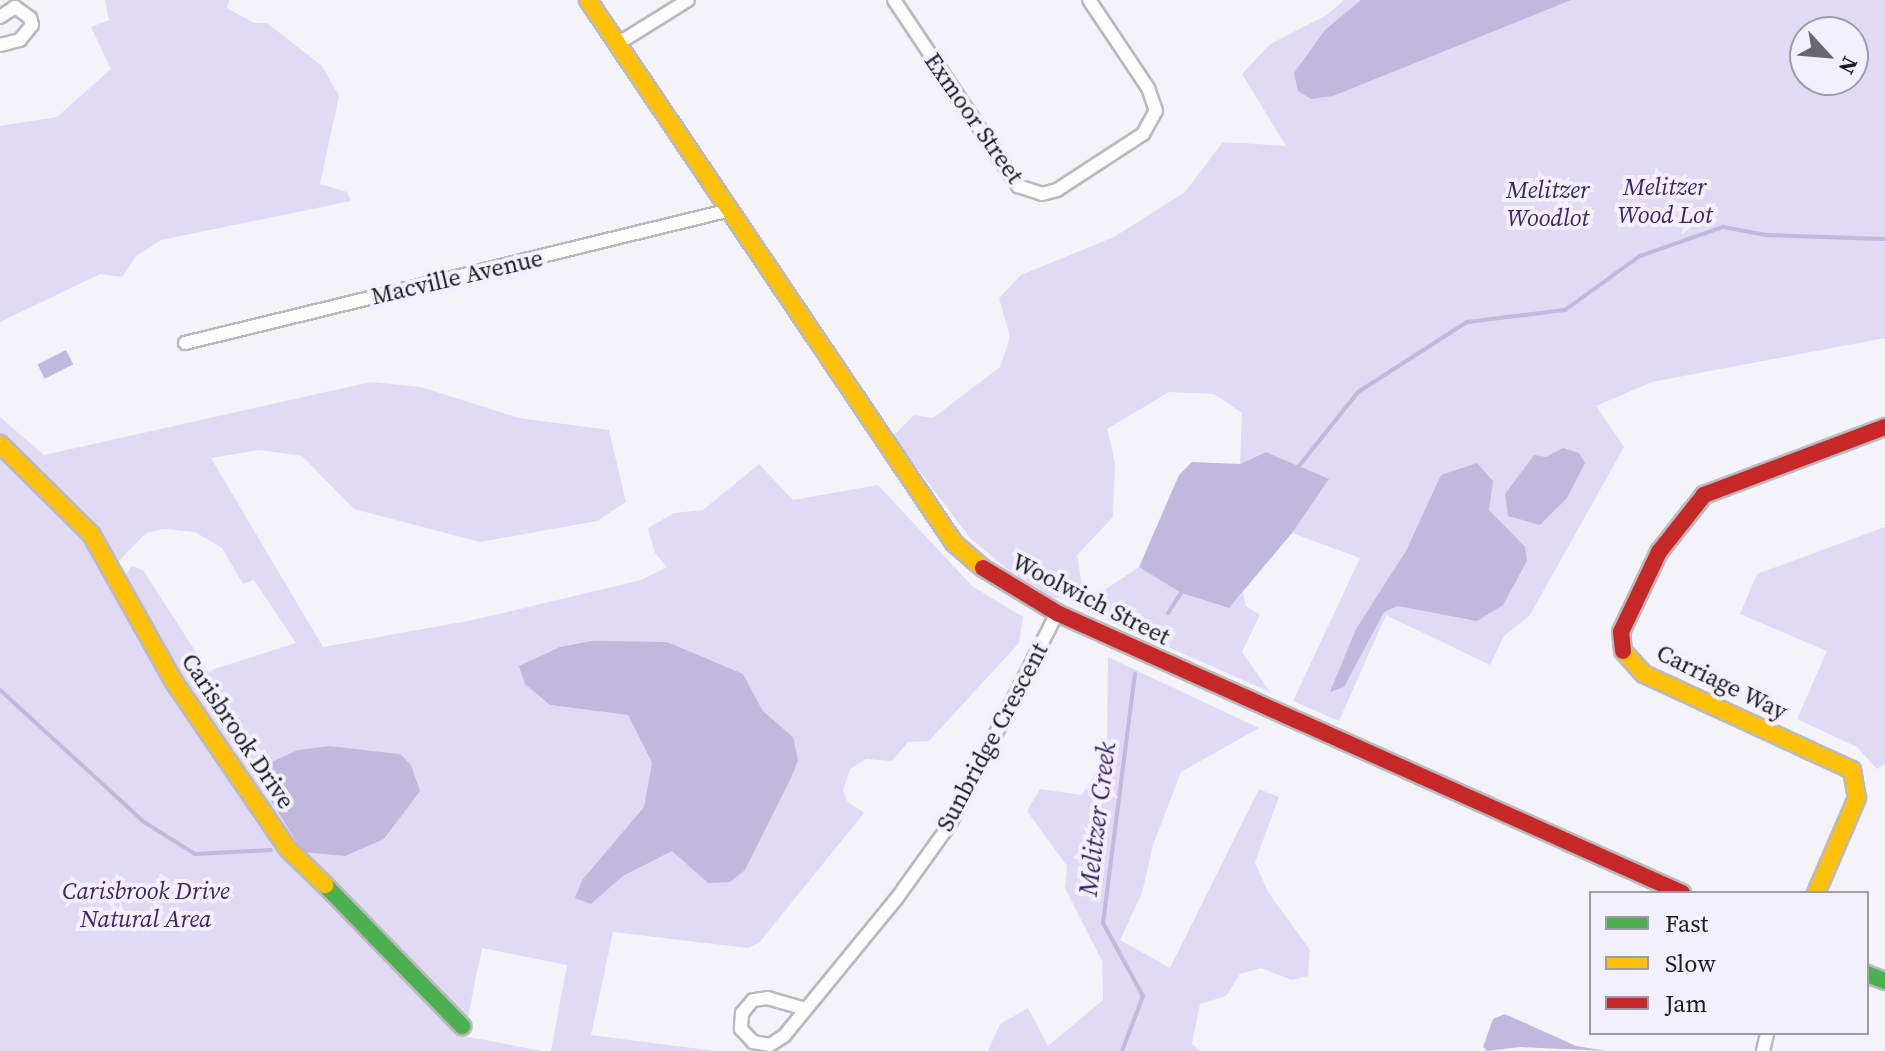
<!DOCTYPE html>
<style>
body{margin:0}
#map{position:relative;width:1885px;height:1051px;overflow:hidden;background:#f4f3fa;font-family:"Source Serif 4",serif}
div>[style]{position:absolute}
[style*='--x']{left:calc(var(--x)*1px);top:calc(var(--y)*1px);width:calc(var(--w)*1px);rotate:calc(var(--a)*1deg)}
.green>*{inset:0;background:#e0daf4}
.water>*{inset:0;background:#c1b8de;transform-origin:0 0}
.stream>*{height:4px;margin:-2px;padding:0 2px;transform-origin:2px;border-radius:2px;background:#c1b8de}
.roads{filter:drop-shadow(2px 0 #bab9be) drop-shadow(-2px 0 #bab9be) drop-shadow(0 2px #bab9be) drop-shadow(0 -2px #bab9be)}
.street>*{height:12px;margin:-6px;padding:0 6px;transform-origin:6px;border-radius:6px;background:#fdfdfe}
.fast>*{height:16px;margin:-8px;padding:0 8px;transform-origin:8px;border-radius:8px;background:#4caf50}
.slow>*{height:16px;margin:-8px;padding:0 8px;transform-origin:8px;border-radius:8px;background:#ffc107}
.jam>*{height:16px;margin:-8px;padding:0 8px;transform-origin:8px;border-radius:8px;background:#c62828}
span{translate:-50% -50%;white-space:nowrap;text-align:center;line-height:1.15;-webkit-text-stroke:8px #f3f0fd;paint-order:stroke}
.street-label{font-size:24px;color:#1d1c21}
.park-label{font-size:24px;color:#3b2664;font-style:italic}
.water-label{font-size:26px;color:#382260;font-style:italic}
.legend{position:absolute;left:1589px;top:891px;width:280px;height:144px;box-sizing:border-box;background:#f3f0fd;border:2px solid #9d9ba5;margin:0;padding:10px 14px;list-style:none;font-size:24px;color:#1d1c21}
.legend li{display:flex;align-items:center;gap:16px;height:40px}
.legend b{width:40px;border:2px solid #9d9ba5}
.north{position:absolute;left:1789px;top:16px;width:80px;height:80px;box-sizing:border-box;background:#f3f0fd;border:2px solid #9d9ba5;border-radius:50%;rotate:116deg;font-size:22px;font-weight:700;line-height:32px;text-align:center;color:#1d1c21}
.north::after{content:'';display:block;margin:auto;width:28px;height:36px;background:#68676d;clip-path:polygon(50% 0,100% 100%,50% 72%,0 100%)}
</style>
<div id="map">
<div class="green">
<i style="clip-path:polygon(105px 0,229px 0,227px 8px,254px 23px,267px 23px,322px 66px,339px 96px,320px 184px,347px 192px,351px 201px,161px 240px,136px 256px,122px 277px,100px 274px,0 322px,0 126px,57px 117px,111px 69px,91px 27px,109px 20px)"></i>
<i style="clip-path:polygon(evenodd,1344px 0,1885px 0,1885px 338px,1652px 382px,1596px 406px,1624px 447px,1530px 615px,1504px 636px,1490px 665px,1386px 615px,1339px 721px,1293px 701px,1360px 558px,1292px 533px,1328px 479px,1266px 452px,1240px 464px,1242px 413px,1214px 394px,1169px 392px,1107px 429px,1115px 463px,1113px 517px,1077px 555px,1082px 585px,1069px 597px,1054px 598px,1011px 572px,970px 538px,893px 436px,914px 415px,933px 418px,1000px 367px,1010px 337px,999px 298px,1021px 275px,1114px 237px,1185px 192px,1223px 142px,1286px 146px,1242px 74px,1270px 44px,1327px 15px,1344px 0,1805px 32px,1853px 32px,1853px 80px,1805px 80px,1805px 32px)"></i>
<i style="clip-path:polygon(evenodd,371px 382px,421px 387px,519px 418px,609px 430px,626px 502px,597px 521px,480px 542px,354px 509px,302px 456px,259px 450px,211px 458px,323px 647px,473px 620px,641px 580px,667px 567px,655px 553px,648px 528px,674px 513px,703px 510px,759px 464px,793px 500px,878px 485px,972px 586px,1023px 617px,1019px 643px,929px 741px,908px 742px,892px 761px,866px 759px,850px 769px,843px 790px,847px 801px,864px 813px,759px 943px,748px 948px,613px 932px,591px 1035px,715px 1051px,551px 1051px,567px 965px,482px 948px,464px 1036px,542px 1051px,0 1051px,0 417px,44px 455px,371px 382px,163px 529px,195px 532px,222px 548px,243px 584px,254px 580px,296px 643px,208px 671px,143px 570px,132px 566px,116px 588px,108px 572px,146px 533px,163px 529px,371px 382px,743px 674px,763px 711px,793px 737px,791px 778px,745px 870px,708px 883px,672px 850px,623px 876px,591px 904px,582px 880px,644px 807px,652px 764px,628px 715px,550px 705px,743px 674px,371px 382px,329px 746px,400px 754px,399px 819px,384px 840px,329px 746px)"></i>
<i style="clip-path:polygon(1885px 527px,1885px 764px,1877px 769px,1857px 747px,1797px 719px,1827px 651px,1740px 614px,1757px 574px)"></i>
<i style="clip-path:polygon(1139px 567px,1181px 593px,1228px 608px,1243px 593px,1246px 606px,1260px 615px,1242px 652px,1270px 692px,1091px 613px,1091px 599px)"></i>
<i style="clip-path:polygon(1108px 657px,1259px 728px,1181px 772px,1153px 845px,1142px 893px,1120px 940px,1170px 968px,1259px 789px,1279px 797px,1255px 862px,1268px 892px,1310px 950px,1308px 976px,1292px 980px,1261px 968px,1240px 974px,1226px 996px,1200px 1004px,1192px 1044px,1200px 1051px,988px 1051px,1000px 1024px,1028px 1008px,1048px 1046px,1103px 1000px,1102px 961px,1065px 888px,1067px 866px,1027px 811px,1040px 789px,1082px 795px,1107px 754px)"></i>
</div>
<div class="water">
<i style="clip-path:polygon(1361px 0,1571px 0,1333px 96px,1311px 99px,1298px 91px,1294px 73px,1325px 30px)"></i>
<i style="left:66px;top:350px;width:16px;height:32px;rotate:63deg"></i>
<i style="clip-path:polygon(1563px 448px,1579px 453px,1585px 463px,1567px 498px,1540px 525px,1508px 516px,1505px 494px,1534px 455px,1546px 457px)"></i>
<i style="clip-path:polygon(1266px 452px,1329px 479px,1292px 533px,1229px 608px,1181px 593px,1139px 567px,1179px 475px,1192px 462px,1240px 464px)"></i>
<i style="clip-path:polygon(1477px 463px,1493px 481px,1489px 510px,1525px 547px,1527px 561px,1503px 605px,1477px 621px,1398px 606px,1384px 612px,1344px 687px,1330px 692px,1356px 629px,1406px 551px,1441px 475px)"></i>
<i style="clip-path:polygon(592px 641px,667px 642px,743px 674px,763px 711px,793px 737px,798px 760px,791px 778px,745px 870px,730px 882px,708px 883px,672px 851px,623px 876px,591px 904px,575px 898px,582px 880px,644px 807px,652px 763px,628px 715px,550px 705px,525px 684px,519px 666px,560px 647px)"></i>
<i style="clip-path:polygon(330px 746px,400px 754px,411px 765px,420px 791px,384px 839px,345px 856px,303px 852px,258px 780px,265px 765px,298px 750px)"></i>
<i style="clip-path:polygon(1505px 1014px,1576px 1046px,1607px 1051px,1520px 1047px,1487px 1051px,1483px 1047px,1493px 1019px)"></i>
</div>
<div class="stream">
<i style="--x:1299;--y:466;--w:95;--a:-51.4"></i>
<i style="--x:1358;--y:392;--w:130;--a:-32.7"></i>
<i style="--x:1467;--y:322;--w:99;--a:-7"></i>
<i style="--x:1565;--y:310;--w:92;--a:-35.8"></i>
<i style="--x:1640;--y:256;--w:88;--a:-19.3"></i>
<i style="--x:1723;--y:227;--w:44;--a:10.5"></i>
<i style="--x:1766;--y:235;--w:119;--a:1.9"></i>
<i style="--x:1168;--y:613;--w:24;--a:-57"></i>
<i style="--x:0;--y:690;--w:195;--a:42.5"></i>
<i style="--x:144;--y:822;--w:60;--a:32.1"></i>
<i style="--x:195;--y:854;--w:76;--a:-3"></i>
<i style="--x:1122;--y:1051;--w:59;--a:-69.1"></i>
<i style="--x:1143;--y:996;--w:83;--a:-118.7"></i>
<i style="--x:1103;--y:923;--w:251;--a:-82.7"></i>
</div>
<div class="roads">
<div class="street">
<i style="--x:894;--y:0;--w:224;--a:56.3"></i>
<i style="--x:1018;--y:186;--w:25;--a:18"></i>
<i style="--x:1042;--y:194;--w:16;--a:-15"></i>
<i style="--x:1057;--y:190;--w:103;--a:-33.1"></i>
<i style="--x:1143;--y:134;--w:26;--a:-61"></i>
<i style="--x:1156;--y:111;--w:24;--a:-109"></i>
<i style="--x:1148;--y:88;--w:106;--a:-123.8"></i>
<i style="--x:0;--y:17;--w:18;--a:-34"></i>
<i style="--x:15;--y:7;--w:19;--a:36"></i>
<i style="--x:30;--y:18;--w:7;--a:74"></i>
<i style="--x:32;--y:25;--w:19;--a:129"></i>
<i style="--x:20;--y:40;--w:21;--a:166"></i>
<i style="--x:619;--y:43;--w:81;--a:-31.9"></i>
<i style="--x:185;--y:343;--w:561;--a:-13.71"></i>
<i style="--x:802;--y:1008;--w:35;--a:-164"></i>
<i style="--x:768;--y:998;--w:15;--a:172"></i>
<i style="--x:753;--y:1000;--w:17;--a:130"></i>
<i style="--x:742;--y:1013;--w:16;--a:94"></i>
<i style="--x:741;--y:1029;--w:18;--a:47"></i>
<i style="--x:753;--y:1042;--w:17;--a:10"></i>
<i style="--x:770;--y:1045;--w:17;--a:-33"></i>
<i style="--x:784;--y:1036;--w:178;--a:-50.7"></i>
<i style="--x:897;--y:898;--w:91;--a:-54.4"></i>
<i style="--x:950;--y:824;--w:237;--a:-63.1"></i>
<i style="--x:1763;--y:1051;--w:18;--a:-77"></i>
</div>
<div class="fast">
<i style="--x:325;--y:885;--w:197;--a:45.8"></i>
<i style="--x:1867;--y:974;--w:19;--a:21"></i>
</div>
<div class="slow">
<i style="--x:588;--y:0;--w:655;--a:56.02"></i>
<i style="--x:954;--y:543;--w:38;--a:41"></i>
<i style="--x:0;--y:444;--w:128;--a:44.7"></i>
<i style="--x:91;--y:534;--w:170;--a:60.7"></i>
<i style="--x:174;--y:682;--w:202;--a:55.7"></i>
<i style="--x:288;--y:849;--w:52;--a:44.2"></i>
<i style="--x:1623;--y:651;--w:31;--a:48"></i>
<i style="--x:1644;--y:674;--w:229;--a:24.8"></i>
<i style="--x:1852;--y:770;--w:28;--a:80"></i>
<i style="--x:1857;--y:798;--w:103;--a:113.3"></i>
</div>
<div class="jam">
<i style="--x:983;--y:568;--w:87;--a:31.3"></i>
<i style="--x:1057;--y:613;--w:685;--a:24.13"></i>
<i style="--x:1623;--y:651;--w:19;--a:-96"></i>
<i style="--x:1621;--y:632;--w:89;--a:-64.6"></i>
<i style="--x:1659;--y:552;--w:73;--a:-51.7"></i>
<i style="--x:1704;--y:495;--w:193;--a:-20.6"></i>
</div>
</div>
<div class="street-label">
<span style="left:974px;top:118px;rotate:55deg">Exmoor Street</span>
<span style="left:457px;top:277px;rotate:-13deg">Macville Avenue</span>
<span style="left:1091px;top:599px;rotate:27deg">Woolwich Street</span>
<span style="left:1722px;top:682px;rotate:26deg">Carriage Way</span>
<span style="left:238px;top:731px;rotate:56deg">Carisbrook Drive</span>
<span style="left:992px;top:737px;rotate:-62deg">Sunbridge Crescent</span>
</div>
<div class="park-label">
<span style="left:1665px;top:201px">Melitzer<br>Wood Lot</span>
<span style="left:1548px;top:204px">Melitzer<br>Woodlot</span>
<span style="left:146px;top:905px">Carisbrook Drive<br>Natural Area</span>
</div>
<div class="water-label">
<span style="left:1098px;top:819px;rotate:-83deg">Melitzer Creek</span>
</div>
<ul class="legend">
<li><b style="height:10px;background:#4caf50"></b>Fast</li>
<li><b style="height:10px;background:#ffc107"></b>Slow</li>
<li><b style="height:10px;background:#c62828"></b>Jam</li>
</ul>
<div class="north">N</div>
</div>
